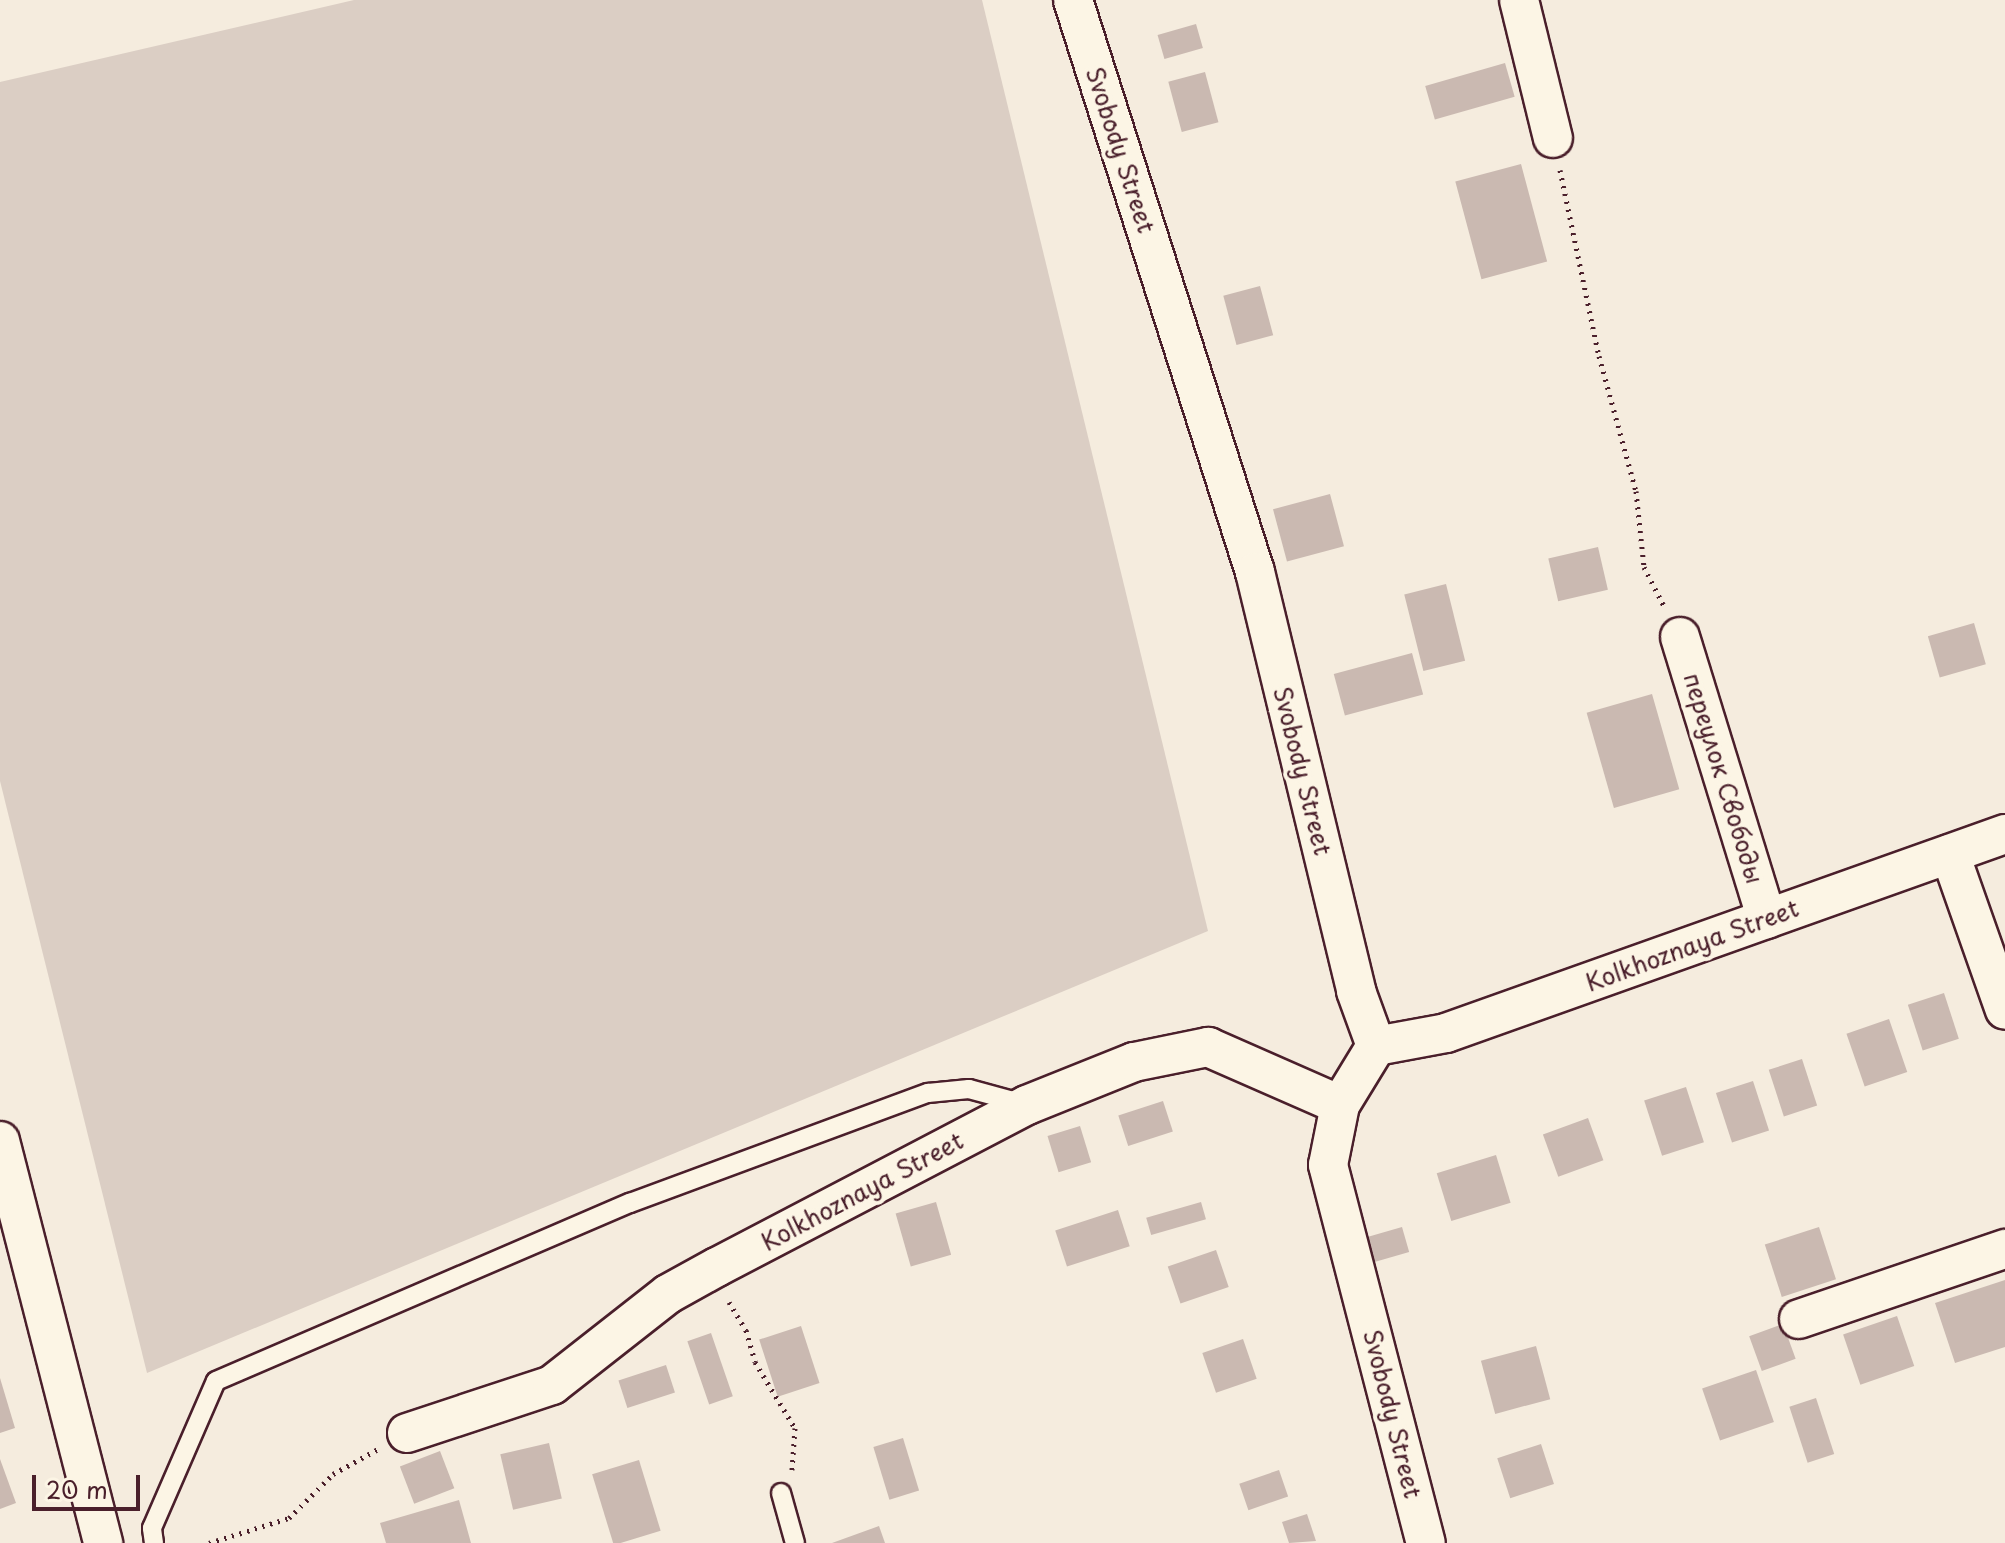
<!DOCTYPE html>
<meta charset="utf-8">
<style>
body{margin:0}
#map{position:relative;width:2005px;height:1543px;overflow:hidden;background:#f5ecde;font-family:"Playpen Sans",sans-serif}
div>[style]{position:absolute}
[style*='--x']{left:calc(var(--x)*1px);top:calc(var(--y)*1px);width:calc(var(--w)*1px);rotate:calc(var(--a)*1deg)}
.green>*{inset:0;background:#dbcec4}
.building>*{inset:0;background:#cab9b1;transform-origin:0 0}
.path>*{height:5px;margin-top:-2.5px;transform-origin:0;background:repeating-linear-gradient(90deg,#4a1f2b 0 2px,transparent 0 8px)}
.roads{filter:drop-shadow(2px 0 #4a1f2b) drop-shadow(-2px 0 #4a1f2b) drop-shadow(0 2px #4a1f2b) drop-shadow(0 -2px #4a1f2b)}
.service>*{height:18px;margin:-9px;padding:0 9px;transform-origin:9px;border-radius:9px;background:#fcf5e5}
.minor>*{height:38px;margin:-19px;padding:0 19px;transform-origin:19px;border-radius:19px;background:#fcf5e5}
span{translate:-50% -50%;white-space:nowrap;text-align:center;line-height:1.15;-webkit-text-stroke:8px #fcf5e5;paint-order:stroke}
.street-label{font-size:24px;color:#4a1f2b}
.scale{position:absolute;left:32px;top:1475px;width:108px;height:36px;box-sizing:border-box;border:4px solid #4a1f2b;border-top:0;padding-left:10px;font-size:24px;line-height:28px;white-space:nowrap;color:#4a1f2b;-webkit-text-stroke:6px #fcf5e5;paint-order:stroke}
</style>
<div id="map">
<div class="green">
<i style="clip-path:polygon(354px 0,982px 0,1208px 931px,147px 1373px,0 781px,0 82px)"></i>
</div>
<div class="building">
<i style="left:1196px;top:24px;width:25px;height:40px;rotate:74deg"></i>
<i style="left:1505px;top:63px;width:35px;height:83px;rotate:74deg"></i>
<i style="left:1205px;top:72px;width:52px;height:38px;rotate:75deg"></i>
<i style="left:1521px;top:164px;width:101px;height:68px;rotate:75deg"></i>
<i style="left:1260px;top:286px;width:51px;height:38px;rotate:75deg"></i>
<i style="left:1330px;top:494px;width:54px;height:59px;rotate:75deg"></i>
<i style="left:1598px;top:547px;width:44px;height:51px;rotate:77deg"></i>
<i style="left:1446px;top:584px;width:79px;height:43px;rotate:76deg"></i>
<i style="left:1974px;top:623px;width:43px;height:48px;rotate:74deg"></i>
<i style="left:1412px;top:653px;width:43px;height:81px;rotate:75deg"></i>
<i style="left:1652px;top:694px;width:99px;height:68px;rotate:74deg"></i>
<i style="left:1944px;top:993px;width:48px;height:38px;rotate:72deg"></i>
<i style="left:1889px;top:1019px;width:56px;height:45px;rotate:71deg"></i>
<i style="left:1802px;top:1059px;width:49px;height:35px;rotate:72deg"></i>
<i style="left:1753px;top:1081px;width:52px;height:39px;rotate:72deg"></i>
<i style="left:1686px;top:1087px;width:58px;height:44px;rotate:72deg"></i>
<i style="left:1163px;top:1101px;width:32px;height:47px;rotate:72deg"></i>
<i style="left:1588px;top:1118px;width:45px;height:48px;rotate:70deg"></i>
<i style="left:1080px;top:1126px;width:38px;height:34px;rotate:73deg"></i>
<i style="left:1496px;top:1155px;width:50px;height:62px;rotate:73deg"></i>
<i style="left:936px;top:1202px;width:55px;height:42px;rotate:74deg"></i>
<i style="left:1201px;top:1202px;width:18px;height:57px;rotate:74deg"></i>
<i style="left:1118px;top:1210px;width:38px;height:66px;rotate:72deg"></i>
<i style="left:1402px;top:1227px;width:26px;height:36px;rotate:74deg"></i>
<i style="left:1819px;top:1227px;width:55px;height:57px;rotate:72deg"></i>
<i style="left:1216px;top:1250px;width:39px;height:51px;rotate:71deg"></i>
<i style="clip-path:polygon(2005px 1280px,2005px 1347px,1955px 1363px,1935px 1303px)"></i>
<i style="left:1897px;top:1316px;width:53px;height:57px;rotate:71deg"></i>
<i style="left:1783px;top:1324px;width:37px;height:36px;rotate:70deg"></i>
<i style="left:801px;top:1326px;width:60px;height:44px;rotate:72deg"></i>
<i style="left:711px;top:1333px;width:67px;height:25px;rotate:71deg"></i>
<i style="left:1243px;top:1339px;width:42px;height:43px;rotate:71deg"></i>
<i style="left:1536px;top:1346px;width:55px;height:57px;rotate:75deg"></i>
<i style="left:666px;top:1365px;width:29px;height:50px;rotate:72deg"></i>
<i style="left:1756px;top:1370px;width:55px;height:57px;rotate:71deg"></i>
<i style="clip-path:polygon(0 1378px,15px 1428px,0 1433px)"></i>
<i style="left:1816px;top:1398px;width:59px;height:28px;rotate:72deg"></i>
<i style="left:903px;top:1438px;width:55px;height:31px;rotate:73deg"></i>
<i style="left:549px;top:1443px;width:57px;height:50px;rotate:77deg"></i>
<i style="left:1541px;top:1444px;width:42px;height:46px;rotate:72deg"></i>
<i style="left:440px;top:1451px;width:40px;height:43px;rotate:69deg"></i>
<i style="clip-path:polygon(0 1459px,16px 1503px,0 1509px)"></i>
<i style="left:639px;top:1460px;width:74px;height:49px;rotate:73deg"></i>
<i style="left:1279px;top:1470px;width:28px;height:42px;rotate:71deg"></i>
<i style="clip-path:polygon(459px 1500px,471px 1543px,386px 1543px,380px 1523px)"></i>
<i style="clip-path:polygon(1307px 1514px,1316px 1541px,1289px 1543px,1282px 1522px)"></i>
<i style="clip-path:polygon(879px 1526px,885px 1543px,832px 1543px)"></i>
</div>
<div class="path">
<i style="--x:1560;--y:170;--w:190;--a:78.2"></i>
<i style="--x:1599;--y:356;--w:140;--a:74.7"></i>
<i style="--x:1636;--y:491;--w:76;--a:84"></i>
<i style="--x:1644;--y:567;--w:44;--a:62.9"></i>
<i style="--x:729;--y:1302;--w:33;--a:59"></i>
<i style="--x:746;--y:1330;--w:33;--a:74"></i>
<i style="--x:755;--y:1362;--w:77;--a:58.8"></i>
<i style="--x:795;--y:1428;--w:42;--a:94.1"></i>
<i style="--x:209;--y:1543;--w:84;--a:-17.4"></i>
<i style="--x:289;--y:1518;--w:62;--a:-45"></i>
<i style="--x:333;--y:1474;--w:51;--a:-29.1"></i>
</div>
<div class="roads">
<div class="service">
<i style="--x:781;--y:1493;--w:52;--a:74.4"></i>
<i style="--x:154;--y:1543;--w:15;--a:-98"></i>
<i style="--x:152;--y:1528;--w:160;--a:-66.5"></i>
<i style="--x:216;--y:1381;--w:451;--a:-23.3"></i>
<i style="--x:630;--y:1203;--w:318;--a:-20.3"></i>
<i style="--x:928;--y:1093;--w:41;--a:-5.6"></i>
<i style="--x:969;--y:1089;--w:54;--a:15.1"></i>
</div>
<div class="minor">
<i style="--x:1073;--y:0;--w:600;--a:72.35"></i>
<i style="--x:1255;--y:572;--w:431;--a:76.4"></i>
<i style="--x:1356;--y:991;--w:59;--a:70"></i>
<i style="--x:1376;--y:1046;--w:69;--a:121.4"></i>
<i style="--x:1340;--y:1105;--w:61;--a:101.3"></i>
<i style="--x:1328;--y:1165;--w:390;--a:75.5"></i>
<i style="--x:1519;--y:0;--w:142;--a:76.2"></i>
<i style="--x:1680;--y:637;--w:295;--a:72.9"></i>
<i style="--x:1950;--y:854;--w:165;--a:70.6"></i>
<i style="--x:1376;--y:1046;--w:71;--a:-10.5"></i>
<i style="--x:1446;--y:1033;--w:593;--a:-19.6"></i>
<i style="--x:0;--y:1141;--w:415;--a:75.6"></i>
<i style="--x:1799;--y:1319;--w:218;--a:-18.8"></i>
<i style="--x:407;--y:1433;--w:153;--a:-18.3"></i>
<i style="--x:552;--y:1385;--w:147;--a:-38.1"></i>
<i style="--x:668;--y:1294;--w:56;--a:-28.9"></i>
<i style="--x:717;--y:1267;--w:350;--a:-27.6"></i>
<i style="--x:1027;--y:1105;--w:115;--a:-21.9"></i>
<i style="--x:1134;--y:1062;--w:76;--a:-11.5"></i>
<i style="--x:1208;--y:1047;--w:144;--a:23.7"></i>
</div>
</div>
<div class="street-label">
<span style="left:1121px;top:150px;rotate:72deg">Svobody Street</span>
<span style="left:1303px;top:771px;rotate:76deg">Svobody Street</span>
<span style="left:1724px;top:778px;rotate:73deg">переулок Свободы</span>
<span style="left:1692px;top:945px;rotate:-20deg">Kolkhoznaya Street</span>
<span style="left:862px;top:1191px;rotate:-28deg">Kolkhoznaya Street</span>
<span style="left:1393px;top:1414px;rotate:76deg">Svobody Street</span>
</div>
<div class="scale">20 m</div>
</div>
